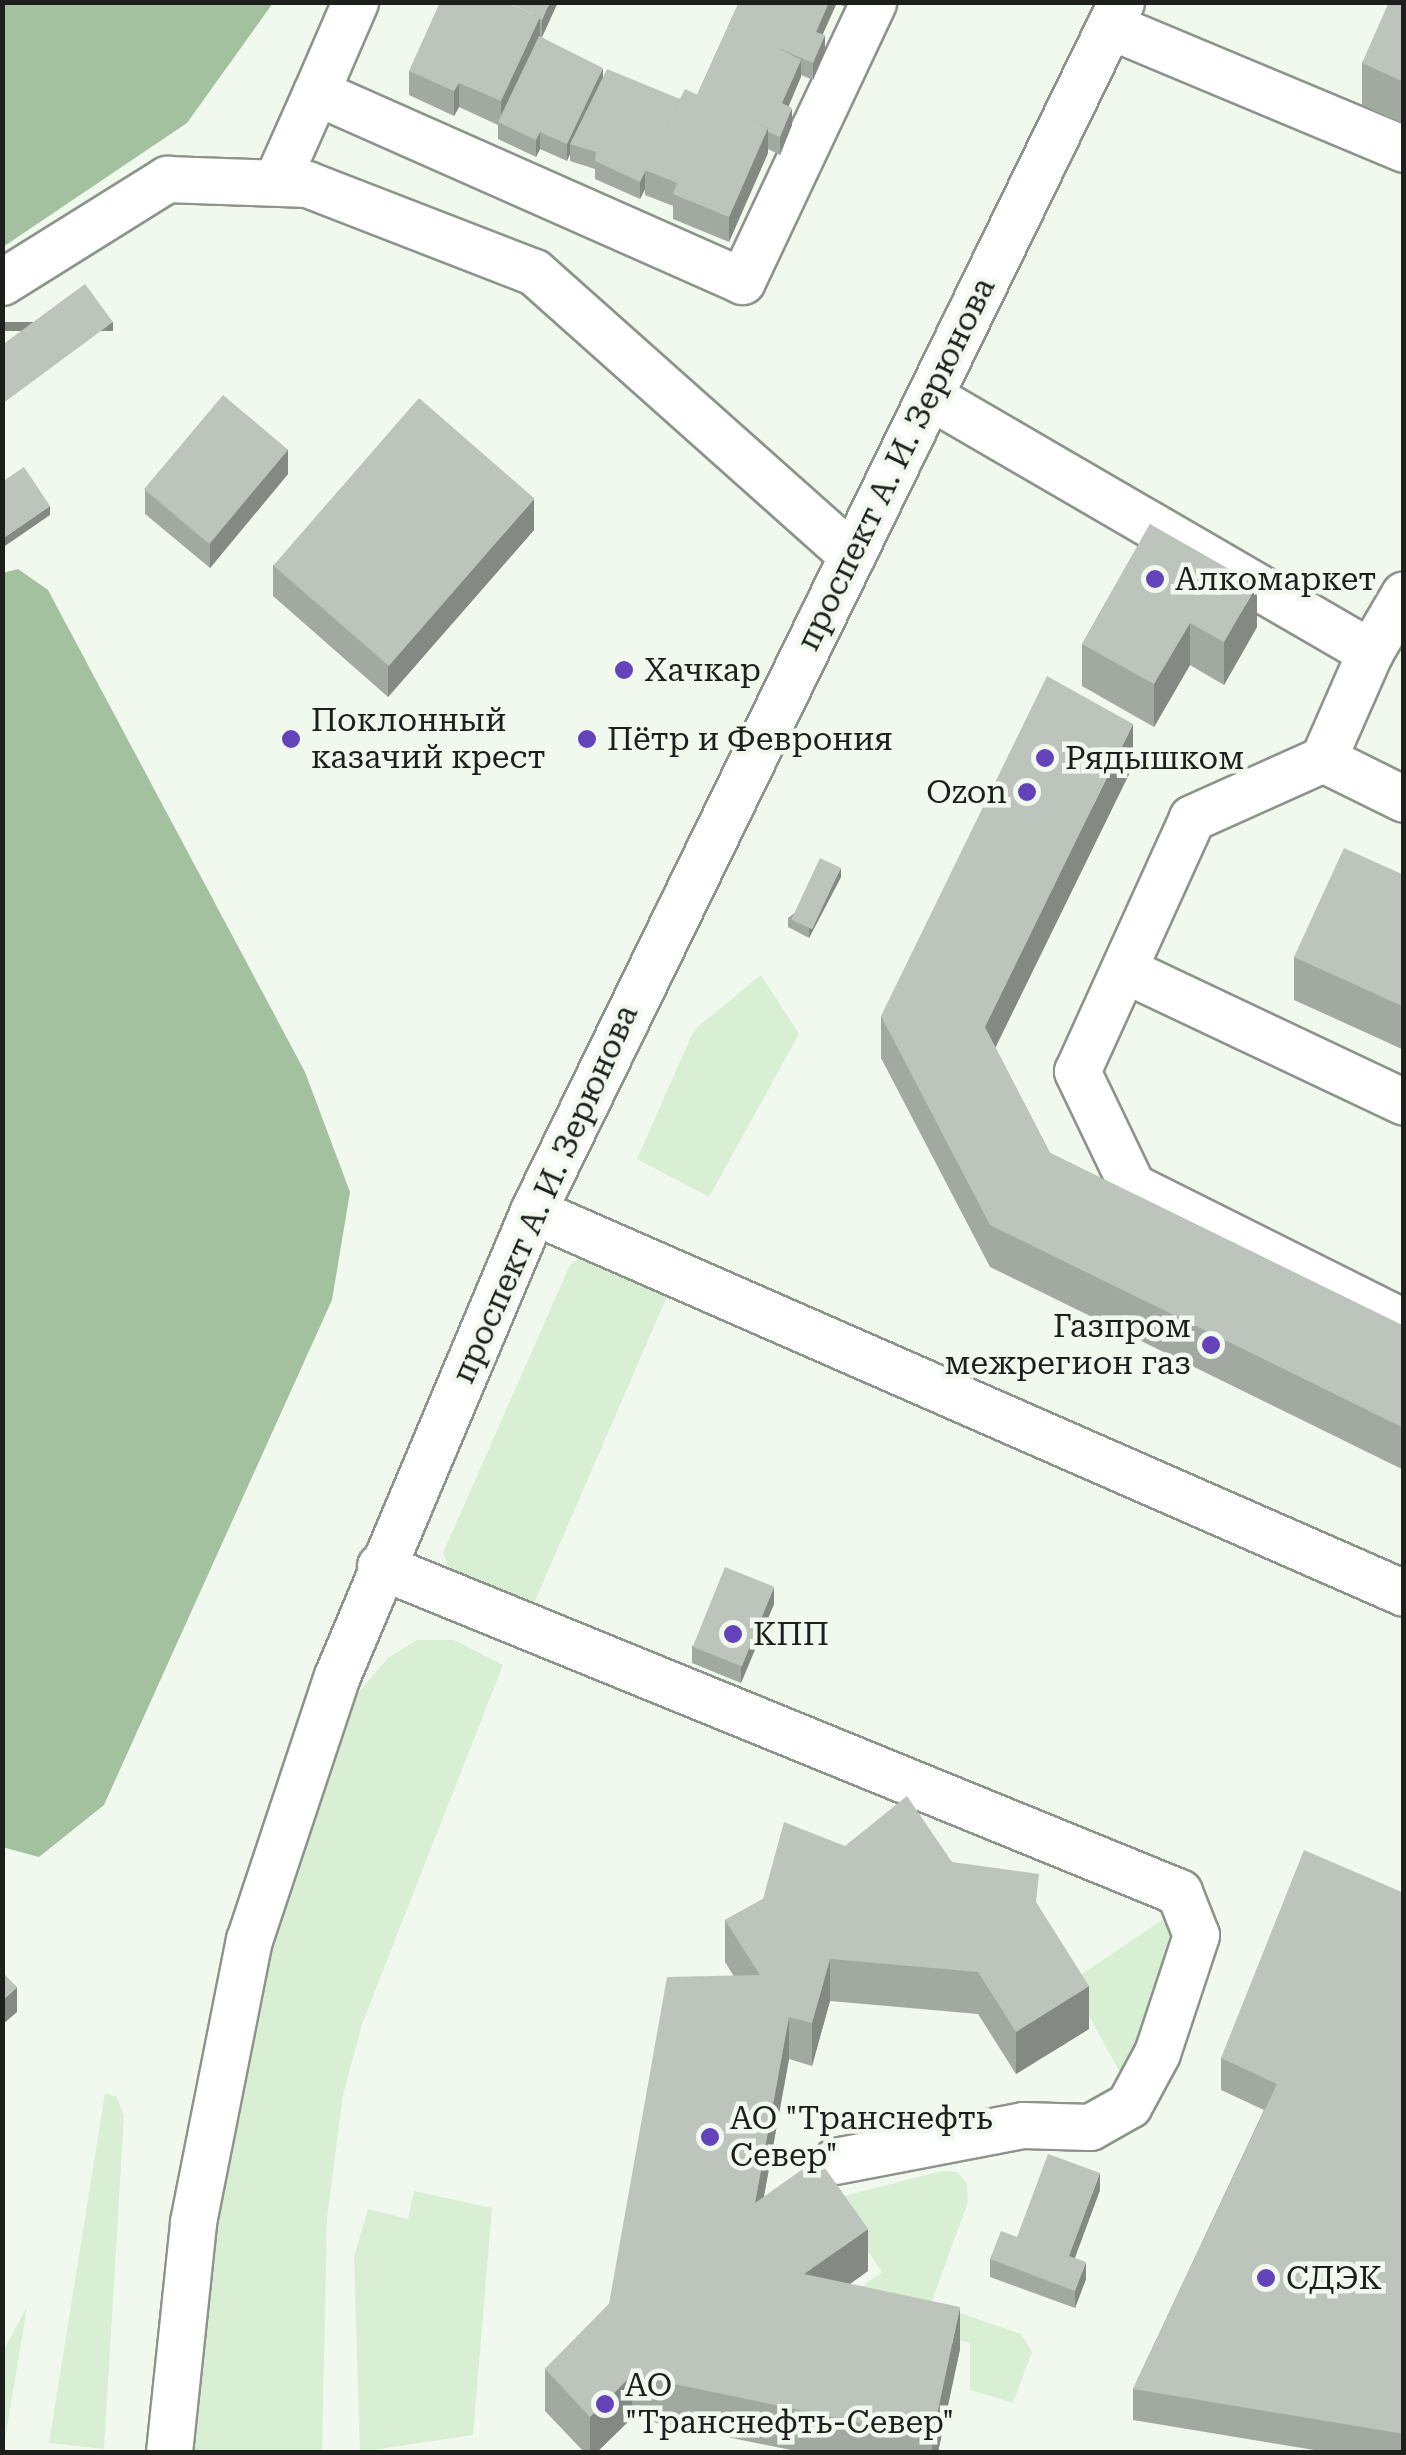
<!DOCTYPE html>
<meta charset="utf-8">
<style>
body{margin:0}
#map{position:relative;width:1406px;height:2455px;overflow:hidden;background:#f1f9ef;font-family:"Roboto Serif",serif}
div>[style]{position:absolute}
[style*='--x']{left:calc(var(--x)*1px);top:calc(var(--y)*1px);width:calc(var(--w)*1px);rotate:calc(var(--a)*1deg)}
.green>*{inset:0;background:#d8efd4}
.forest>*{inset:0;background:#a4c19f}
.roads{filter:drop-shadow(2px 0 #8c948b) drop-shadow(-2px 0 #8c948b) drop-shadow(0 2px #8c948b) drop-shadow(0 -2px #8c948b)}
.minor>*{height:45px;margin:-22.5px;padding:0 22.5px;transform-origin:22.5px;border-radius:22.5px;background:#fff}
.wall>*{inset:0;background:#a2a9a1}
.shaded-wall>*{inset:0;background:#848983;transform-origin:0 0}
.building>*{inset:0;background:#bcc4bb;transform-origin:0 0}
.dots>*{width:28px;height:28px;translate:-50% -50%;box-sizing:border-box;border:5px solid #f1f9ef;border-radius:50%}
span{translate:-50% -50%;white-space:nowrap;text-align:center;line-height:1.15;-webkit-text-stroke:9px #f1f9ef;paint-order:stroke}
.street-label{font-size:32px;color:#1c1f1c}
.poi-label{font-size:32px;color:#1c1f1c}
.left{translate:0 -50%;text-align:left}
.right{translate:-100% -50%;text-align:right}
.frame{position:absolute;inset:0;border:5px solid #1c1f1c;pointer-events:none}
</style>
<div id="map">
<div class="green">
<i style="clip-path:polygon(761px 975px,799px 1034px,709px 1197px,637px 1159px,694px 1030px)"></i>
<i style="clip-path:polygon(587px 1252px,672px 1285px,528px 1617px,454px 1580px,443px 1553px,570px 1265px)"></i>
<i style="clip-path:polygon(417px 1640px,454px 1640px,503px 1665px,362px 2024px,343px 2095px,327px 2218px,322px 2452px,190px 2452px,209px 2244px,268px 1966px,346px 1707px,388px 1658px)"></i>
<i style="clip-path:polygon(1165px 1918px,1173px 1945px,1125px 2081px,1070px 1982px)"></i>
<i style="clip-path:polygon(105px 2093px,117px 2097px,124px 2116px,104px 2449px,49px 2443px)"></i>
<i style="clip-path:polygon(942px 2171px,957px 2172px,967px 2183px,968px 2202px,931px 2303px,1021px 2334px,1032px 2352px,1013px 2403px,970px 2390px,970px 2343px,835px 2307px,882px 2272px,832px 2199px)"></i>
<i style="clip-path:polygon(414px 2191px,492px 2208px,473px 2435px,360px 2452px,354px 2257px,368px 2209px,408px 2219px)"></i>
<i style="clip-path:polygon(27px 2307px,3px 2451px,3px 2351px)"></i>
</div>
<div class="forest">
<i style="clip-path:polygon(3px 2px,273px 2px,273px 3px,187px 123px,3px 247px)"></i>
<i style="clip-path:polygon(18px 569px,48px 590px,305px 1072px,350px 1192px,332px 1300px,104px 1805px,39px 1857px,2px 1847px,2px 573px)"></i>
</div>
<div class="roads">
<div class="minor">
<i style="--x:355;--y:2;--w:98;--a:113.4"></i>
<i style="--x:316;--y:92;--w:466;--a:23.9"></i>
<i style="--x:742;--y:281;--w:308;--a:-64.8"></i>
<i style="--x:1110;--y:26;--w:319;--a:22.7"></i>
<i style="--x:276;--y:182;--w:98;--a:-66"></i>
<i style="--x:2;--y:282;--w:195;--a:-32"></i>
<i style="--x:167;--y:179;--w:140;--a:2"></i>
<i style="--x:307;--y:184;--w:243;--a:21.2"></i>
<i style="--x:534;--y:272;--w:426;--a:41.7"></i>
<i style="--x:931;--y:397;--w:508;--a:30.15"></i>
<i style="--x:1370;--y:652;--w:67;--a:-59.6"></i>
<i style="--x:1370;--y:652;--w:117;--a:113.7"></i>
<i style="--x:1323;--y:759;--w:144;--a:155.8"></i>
<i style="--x:1192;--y:818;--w:278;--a:114.4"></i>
<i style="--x:1077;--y:1071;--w:127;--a:64.4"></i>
<i style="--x:1132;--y:1186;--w:304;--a:26.6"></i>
<i style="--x:1323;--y:759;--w:90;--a:26.3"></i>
<i style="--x:1127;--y:971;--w:306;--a:25.3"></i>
<i style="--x:533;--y:1211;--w:951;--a:23.68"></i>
<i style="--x:380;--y:1566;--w:863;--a:22.2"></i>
<i style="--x:1179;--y:1892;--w:46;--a:68.4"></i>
<i style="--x:1196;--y:1935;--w:124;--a:108.3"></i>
<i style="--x:1157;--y:2053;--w:59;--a:118.3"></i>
<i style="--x:1129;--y:2105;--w:45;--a:150.6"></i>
<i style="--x:1090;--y:2127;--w:67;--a:-178.3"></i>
<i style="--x:1023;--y:2125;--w:191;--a:169.2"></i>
<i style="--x:169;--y:2452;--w:231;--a:-84"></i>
<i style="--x:193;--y:2222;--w:288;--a:-78.8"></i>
<i style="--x:249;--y:1940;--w:278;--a:-71.6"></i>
<i style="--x:337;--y:1676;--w:505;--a:-67.14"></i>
<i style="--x:533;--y:1211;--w:1344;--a:-64.06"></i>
</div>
</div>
<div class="wall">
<i style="clip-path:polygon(558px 2px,542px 37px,540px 36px,603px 78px,680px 99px,697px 95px,739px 2px,847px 2px,845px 7px,837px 3px,823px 34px,825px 52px,813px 80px,801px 75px,789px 106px,792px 125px,780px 155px,768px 149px,768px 153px,729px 242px,673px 219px,673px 206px,645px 195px,645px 189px,640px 199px,595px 179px,595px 169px,570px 161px,570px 154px,567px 161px,540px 149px,536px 157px,498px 139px,498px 125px,459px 107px,454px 116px,409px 95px,409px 71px)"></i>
<i style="clip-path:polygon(1404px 2px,1404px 124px,1362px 105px,1362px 63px)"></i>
<i style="clip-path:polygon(288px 474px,210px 568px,145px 514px,145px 490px)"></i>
<i style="clip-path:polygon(1150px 524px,1257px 627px,1224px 685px,1190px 665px,1154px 727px,1082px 686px,1082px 644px)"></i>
<i style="clip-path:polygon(534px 530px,388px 697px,273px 596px,273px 565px)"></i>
<i style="clip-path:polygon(1133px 766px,995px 1047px,1050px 1153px,1404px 1326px,1404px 1470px,990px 1267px,881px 1058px,881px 1016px)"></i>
<i style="clip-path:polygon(1404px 875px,1404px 1050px,1294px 1000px,1294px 957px)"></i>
<i style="clip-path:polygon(841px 877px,809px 938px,788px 927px,788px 918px)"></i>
<i style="clip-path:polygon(774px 1604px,741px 1683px,692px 1663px,692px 1646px)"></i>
<i style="clip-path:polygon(845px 1846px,952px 1862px,1039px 1907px,1089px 2029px,1016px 2074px,978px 2014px,830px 2001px,812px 2066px,789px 2059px,764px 2196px,868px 2271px,850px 2284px,960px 2349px,938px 2452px,801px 2452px,632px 2418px,597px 2452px,584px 2452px,545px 2411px,545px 2369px,609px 2304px,733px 1975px,725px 1962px,725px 1920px,763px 1899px)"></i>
<i style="clip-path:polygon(1404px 1893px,1404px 2452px,1326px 2452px,1133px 2420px,1133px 2389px,1264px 2110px,1221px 2090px,1221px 2058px)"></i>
<i style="clip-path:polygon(1100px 2190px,1075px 2258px,1086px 2279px,1075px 2308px,990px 2277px,990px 2259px,1017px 2237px)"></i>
</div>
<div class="shaded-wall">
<i style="clip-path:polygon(550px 2px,558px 2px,542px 37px,542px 20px)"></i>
<i style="clip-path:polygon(829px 2px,837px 2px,816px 49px,816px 32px)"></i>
<i style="clip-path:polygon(540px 17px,540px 41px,501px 126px,501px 101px)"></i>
<i style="clip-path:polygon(825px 35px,825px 52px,813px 80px,813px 63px)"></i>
<i style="clip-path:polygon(801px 60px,801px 77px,782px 121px,782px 103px)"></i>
<i style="clip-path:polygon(603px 68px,603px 85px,570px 144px,570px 154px,567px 161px,567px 144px)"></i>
<i style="clip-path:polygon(459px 83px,459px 107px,454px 116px,454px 91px)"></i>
<i style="clip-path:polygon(792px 108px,792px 125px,780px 155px,780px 137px)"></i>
<i style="clip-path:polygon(768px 128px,768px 153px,729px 242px,729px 217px)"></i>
<i style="clip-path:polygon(540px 132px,540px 149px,536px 157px,536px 140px)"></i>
<i style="clip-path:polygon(645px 172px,645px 189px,640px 199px,640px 182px)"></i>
<i style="left:113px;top:322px;width:9px;height:138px;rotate:90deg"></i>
<i style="clip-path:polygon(288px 449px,288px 474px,210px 568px,210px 544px)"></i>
<i style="clip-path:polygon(534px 499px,534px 530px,388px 697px,388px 666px)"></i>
<i style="clip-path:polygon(50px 506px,50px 515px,2px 548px,2px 539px)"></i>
<i style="clip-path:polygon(1257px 585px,1257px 627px,1224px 685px,1224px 642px)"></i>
<i style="clip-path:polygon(1190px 623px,1190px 665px,1154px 727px,1154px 684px)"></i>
<i style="clip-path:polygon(1133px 724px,1133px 766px,985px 1069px,985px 1027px)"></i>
<i style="clip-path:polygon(841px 868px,841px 877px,809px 938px,809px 929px)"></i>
<i style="clip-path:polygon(774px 1587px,774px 1604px,741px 1683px,741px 1666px)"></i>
<i style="clip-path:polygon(830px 1959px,830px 2001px,812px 2066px,812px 2023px)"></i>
<i style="clip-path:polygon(1089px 1986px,1089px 2029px,1016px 2074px,1016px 2032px)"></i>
<i style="clip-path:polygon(17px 1987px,17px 2012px,2px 2025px,2px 2001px)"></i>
<i style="clip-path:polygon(789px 2017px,789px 2059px,755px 2245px,755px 2203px)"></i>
<i style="clip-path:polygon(1100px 2173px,1100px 2190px,1069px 2273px,1069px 2256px)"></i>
<i style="clip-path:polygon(868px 2229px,868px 2271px,804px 2316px,804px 2274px)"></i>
<i style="clip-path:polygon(1086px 2262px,1086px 2279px,1075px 2308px,1075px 2291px)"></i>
<i style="clip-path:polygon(960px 2307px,960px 2349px,938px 2452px,932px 2452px,932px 2438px)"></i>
<i style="clip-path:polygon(632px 2375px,632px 2418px,597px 2452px,590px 2452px,590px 2417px)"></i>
</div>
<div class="building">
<i style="clip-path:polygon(440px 2px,506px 2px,540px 17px,501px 101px,459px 83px,454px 91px,409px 71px)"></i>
<i style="clip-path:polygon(506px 2px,550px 2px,542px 20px,539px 19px,540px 17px)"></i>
<i style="clip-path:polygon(739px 2px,829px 2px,816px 32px,825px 35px,813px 63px,776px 47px,801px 60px,782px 103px,792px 108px,780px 137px,768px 132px,768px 128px,697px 95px)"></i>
<i style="clip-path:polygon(1389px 2px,1404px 2px,1404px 82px,1362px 63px)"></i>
<i style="clip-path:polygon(539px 36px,603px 68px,567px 144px,540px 132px,536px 140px,498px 122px)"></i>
<i style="clip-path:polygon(607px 69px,680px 99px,640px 182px,595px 161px,596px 152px,570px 144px)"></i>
<i style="clip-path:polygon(685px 89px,768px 128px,729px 217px,673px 194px,677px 183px,645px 170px)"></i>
<i style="clip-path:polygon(85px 284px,113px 322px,2px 404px,2px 345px)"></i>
<i style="left:223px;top:395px;width:85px;height:123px;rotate:40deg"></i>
<i style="left:419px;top:398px;width:153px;height:222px;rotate:41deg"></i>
<i style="clip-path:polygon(24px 467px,50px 506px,2px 539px,2px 482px)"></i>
<i style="clip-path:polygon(1150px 524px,1257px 585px,1224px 642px,1190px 623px,1154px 684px,1082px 644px)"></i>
<i style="clip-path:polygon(1047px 676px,1133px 724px,985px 1027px,1050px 1153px,1404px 1326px,1404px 1428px,990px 1225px,881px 1016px)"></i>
<i style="clip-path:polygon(1344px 848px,1404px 875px,1404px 1007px,1294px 957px)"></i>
<i style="left:820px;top:858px;width:23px;height:68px;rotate:25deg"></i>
<i style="left:725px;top:1567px;width:53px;height:86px;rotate:22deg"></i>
<i style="clip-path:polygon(907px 1796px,952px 1862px,1039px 1874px,1036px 1902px,1089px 1986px,1016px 2032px,978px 1972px,830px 1959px,812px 2023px,789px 2017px,755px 2203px,818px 2158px,868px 2229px,804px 2274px,960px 2307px,932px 2438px,632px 2375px,590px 2417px,545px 2369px,609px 2304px,667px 1977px,760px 1975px,725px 1920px,763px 1899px,784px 1822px,845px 1846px)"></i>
<i style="clip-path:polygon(1304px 1850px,1404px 1893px,1404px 2434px,1133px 2389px,1277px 2084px,1221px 2058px)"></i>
<i style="clip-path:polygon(2px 1972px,17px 1987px,2px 2001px)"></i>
<i style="clip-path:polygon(1048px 2154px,1100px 2173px,1069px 2256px,1086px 2262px,1075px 2291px,990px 2259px,1001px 2231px,1017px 2237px)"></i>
</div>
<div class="dots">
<i style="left:1155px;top:579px;background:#6342ba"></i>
<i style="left:624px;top:670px;background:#6342ba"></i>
<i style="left:291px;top:739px;background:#6342ba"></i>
<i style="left:587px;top:739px;background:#6342ba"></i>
<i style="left:1045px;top:758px;background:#6342ba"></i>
<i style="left:1027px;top:792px;background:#6342ba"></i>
<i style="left:1211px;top:1345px;background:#6342ba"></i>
<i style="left:733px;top:1634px;background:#6342ba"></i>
<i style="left:710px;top:2137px;background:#6342ba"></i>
<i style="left:1266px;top:2278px;background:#6342ba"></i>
<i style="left:605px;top:2404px;background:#6342ba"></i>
</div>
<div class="street-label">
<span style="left:896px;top:464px;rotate:-64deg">проспект А. И. Зерюнова</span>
<span style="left:545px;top:1194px;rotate:-66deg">проспект А. И. Зерюнова</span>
</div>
<div class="poi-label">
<span class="left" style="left:1175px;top:579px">Алкомаркет</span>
<span class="left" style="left:644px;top:670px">Хачкар</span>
<span class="left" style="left:311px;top:739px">Поклонный<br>казачий крест</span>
<span class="left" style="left:607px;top:739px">Пётр и Феврония</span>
<span class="left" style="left:1065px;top:758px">Рядышком</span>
<span class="right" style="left:1007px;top:792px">Ozon</span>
<span class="right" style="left:1191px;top:1345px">Газпром<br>межрегион газ</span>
<span class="left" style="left:753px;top:1634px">КПП</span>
<span class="left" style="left:730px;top:2137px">АО "Транснефть<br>Север"</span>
<span class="left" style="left:1286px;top:2278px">СДЭК</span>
<span class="left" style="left:625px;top:2404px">АО<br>"Транснефть-Север"</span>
</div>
<div class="frame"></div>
</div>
